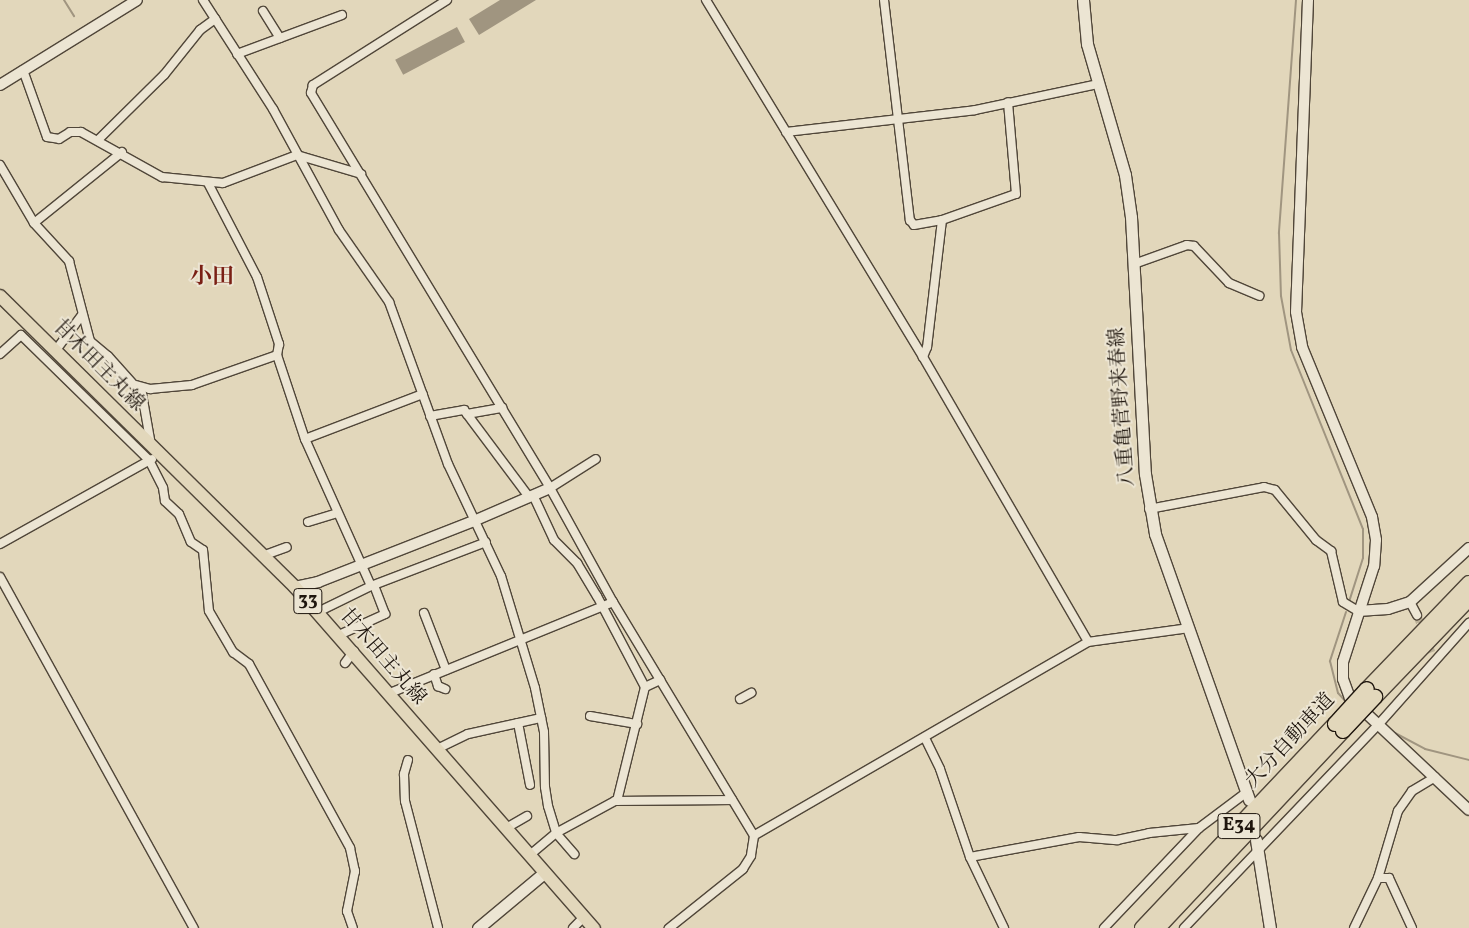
<!DOCTYPE html>
<meta charset="utf-8">
<style>
body{margin:0}
#map{position:relative;width:1469px;height:928px;overflow:hidden;background:#e2d7bb;font-family:Vollkorn,"Noto Serif JP",serif}
div>[style]{position:absolute}
[style*='--x']{left:calc(var(--x)*1px);top:calc(var(--y)*1px);width:calc(var(--w)*1px);rotate:calc(var(--a)*1deg)}
.water>*{inset:0;background:#a09580;transform-origin:0 0}
.stream>*{height:2px;margin:-1px;padding:0 1px;transform-origin:1px;border-radius:1px;background:#a09580}
.minor-tunnel>*{height:8px;margin-top:-4px;transform-origin:0;background:repeating-linear-gradient(90deg,#bbb098 0 8px,transparent 0 12px)}
.roads{filter:drop-shadow(1px 0 #504639) drop-shadow(-1px 0 #504639) drop-shadow(0 1px #504639) drop-shadow(0 -1px #504639)}
.minor>*{height:8px;margin:-4px;padding:0 4px;transform-origin:4px;border-radius:4px;background:#ece5d3}
.tertiary>*{height:10px;margin:-5px;padding:0 5px;transform-origin:5px;border-radius:5px;background:#ece5d3}
.secondary>*{height:11px;margin:-5.5px;padding:0 5.5px;transform-origin:5.5px;border-radius:5.5px;background:#ece5d3}
.primary>*{height:12px;margin:-6px;padding:0 6px;transform-origin:6px;border-radius:6px;background:#e2d7bb}
.motorway>*{height:14px;margin:-7px;padding:0 7px;transform-origin:7px;border-radius:7px;background:#e2d7bb}
.bridges{filter:drop-shadow(1px 0 #1f160e) drop-shadow(-1px 0 #1f160e) drop-shadow(0 1px #1f160e) drop-shadow(0 -1px #1f160e)}
.motorway-bridge>*{height:14px;margin:-7px;padding:0 7px;transform-origin:7px;border-radius:7px;background:#e2d7bb}
span{translate:-50% -50%;white-space:nowrap;text-align:center;line-height:1.15;-webkit-text-stroke:4px #ece5d3;paint-order:stroke}
.shield-label span{padding:1px 4px;background:#ece5d3;border:1px solid;border-radius:4px;-webkit-text-stroke-width:0}
.shield-label{font-size:19px;color:#1f160e;font-weight:700}
.street-label{font-size:20px;color:#1f160e}
.quarter-label{font-size:22px;color:#7a1f14;font-weight:700}
</style>
<div id="map">
<div class="water">
<i style="clip-path:polygon(500px 0,536px 0,479px 35px,469px 19px)"></i>
<i style="left:457px;top:27px;width:17px;height:70px;rotate:62deg"></i>
</div>
<div class="stream">
<i style="--x:64;--y:0;--w:19;--a:58"></i>
<i style="--x:1296;--y:0;--w:234;--a:94.2"></i>
<i style="--x:1279;--y:233;--w:63;--a:88.2"></i>
<i style="--x:1281;--y:296;--w:55;--a:79.5"></i>
<i style="--x:1291;--y:350;--w:193;--a:68.1"></i>
<i style="--x:1363;--y:529;--w:29;--a:90"></i>
<i style="--x:1363;--y:558;--w:46;--a:107.7"></i>
<i style="--x:1346;--y:612;--w:52;--a:108.1"></i>
<i style="--x:1330;--y:661;--w:33;--a:76"></i>
<i style="--x:1338;--y:693;--w:13;--a:48"></i>
<i style="--x:1395;--y:733;--w:34;--a:28"></i>
<i style="--x:1425;--y:749;--w:45;--a:14"></i>
</div>
<div class="minor-tunnel">
<i style="--x:1417;--y:615;--w:40;--a:69"></i>
</div>
<div class="roads">
<div class="minor">
<i style="--x:203;--y:0;--w:130;--a:57.3"></i>
<i style="--x:273;--y:109;--w:138;--a:61.4"></i>
<i style="--x:339;--y:230;--w:88;--a:55.2"></i>
<i style="--x:389;--y:302;--w:172;--a:70"></i>
<i style="--x:448;--y:464;--w:124;--a:64.7"></i>
<i style="--x:501;--y:576;--w:117;--a:73.1"></i>
<i style="--x:535;--y:688;--w:45;--a:78.4"></i>
<i style="--x:544;--y:732;--w:55;--a:89"></i>
<i style="--x:545;--y:787;--w:19;--a:81"></i>
<i style="--x:548;--y:806;--w:28;--a:73"></i>
<i style="--x:556;--y:833;--w:28;--a:49"></i>
<i style="--x:447;--y:0;--w:159;--a:147.6"></i>
<i style="--x:313;--y:85;--w:8;--a:104"></i>
<i style="--x:311;--y:93;--w:462;--a:58.8"></i>
<i style="--x:550;--y:488;--w:130;--a:61.1"></i>
<i style="--x:613;--y:602;--w:273;--a:58.9"></i>
<i style="--x:754;--y:836;--w:20;--a:99"></i>
<i style="--x:751;--y:856;--w:15;--a:122"></i>
<i style="--x:743;--y:869;--w:95;--a:141.4"></i>
<i style="--x:706;--y:0;--w:418;--a:58.7"></i>
<i style="--x:923;--y:357;--w:329;--a:59.9"></i>
<i style="--x:1088;--y:642;--w:386;--a:149.9"></i>
<i style="--x:884;--y:0;--w:222;--a:83.3"></i>
<i style="--x:910;--y:220;--w:6;--a:51"></i>
<i style="--x:914;--y:225;--w:28;--a:-10"></i>
<i style="--x:942;--y:220;--w:128;--a:96.7"></i>
<i style="--x:927;--y:347;--w:11;--a:112"></i>
<i style="--x:263;--y:11;--w:32;--a:58"></i>
<i style="--x:237;--y:54;--w:112;--a:-20.4"></i>
<i style="--x:23;--y:70;--w:71;--a:70.3"></i>
<i style="--x:47;--y:137;--w:12;--a:9"></i>
<i style="--x:59;--y:139;--w:13;--a:-32"></i>
<i style="--x:70;--y:132;--w:11;--a:0"></i>
<i style="--x:81;--y:132;--w:93;--a:29.1"></i>
<i style="--x:162;--y:177;--w:61;--a:5.6"></i>
<i style="--x:223;--y:183;--w:79;--a:-20.7"></i>
<i style="--x:297;--y:155;--w:67;--a:16.5"></i>
<i style="--x:786;--y:132;--w:190;--a:-6.6"></i>
<i style="--x:975;--y:110;--w:126;--a:-11.9"></i>
<i style="--x:98;--y:140;--w:93;--a:-44.6"></i>
<i style="--x:164;--y:75;--w:58;--a:-51.3"></i>
<i style="--x:200;--y:30;--w:19;--a:-36"></i>
<i style="--x:0;--y:165;--w:67;--a:59.6"></i>
<i style="--x:34;--y:223;--w:52;--a:47.4"></i>
<i style="--x:69;--y:261;--w:83;--a:75.3"></i>
<i style="--x:90;--y:341;--w:23;--a:40"></i>
<i style="--x:108;--y:356;--w:51;--a:48.2"></i>
<i style="--x:142;--y:394;--w:52;--a:80"></i>
<i style="--x:208;--y:183;--w:106;--a:62.5"></i>
<i style="--x:257;--y:277;--w:71;--a:71.8"></i>
<i style="--x:279;--y:344;--w:11;--a:100"></i>
<i style="--x:277;--y:355;--w:89;--a:71.6"></i>
<i style="--x:305;--y:439;--w:161;--a:65.8"></i>
<i style="--x:371;--y:586;--w:59;--a:153.9"></i>
<i style="--x:942;--y:220;--w:78;--a:-19.4"></i>
<i style="--x:1016;--y:194;--w:92;--a:-95"></i>
<i style="--x:34;--y:223;--w:113;--a:-38.9"></i>
<i style="--x:1134;--y:264;--w:56;--a:-19.7"></i>
<i style="--x:1187;--y:245;--w:7;--a:8"></i>
<i style="--x:1194;--y:246;--w:51;--a:46.6"></i>
<i style="--x:1229;--y:283;--w:33;--a:23"></i>
<i style="--x:56;--y:350;--w:44;--a:-53.4"></i>
<i style="--x:0;--y:354;--w:28;--a:-42"></i>
<i style="--x:21;--y:335;--w:179;--a:44.3"></i>
<i style="--x:149;--y:460;--w:31;--a:63"></i>
<i style="--x:163;--y:488;--w:13;--a:81"></i>
<i style="--x:165;--y:501;--w:19;--a:43"></i>
<i style="--x:179;--y:514;--w:30;--a:67"></i>
<i style="--x:191;--y:542;--w:14;--a:34"></i>
<i style="--x:203;--y:550;--w:61;--a:84.4"></i>
<i style="--x:209;--y:611;--w:48;--a:59.7"></i>
<i style="--x:233;--y:652;--w:20;--a:37"></i>
<i style="--x:249;--y:664;--w:210;--a:61.2"></i>
<i style="--x:350;--y:848;--w:24;--a:78"></i>
<i style="--x:355;--y:871;--w:41;--a:101.3"></i>
<i style="--x:347;--y:911;--w:18;--a:71"></i>
<i style="--x:136;--y:385;--w:15;--a:16"></i>
<i style="--x:150;--y:389;--w:42;--a:-5.4"></i>
<i style="--x:192;--y:385;--w:90;--a:-19.4"></i>
<i style="--x:467;--y:414;--w:36;--a:-10"></i>
<i style="--x:430;--y:416;--w:35;--a:-10"></i>
<i style="--x:464;--y:410;--w:109;--a:53.2"></i>
<i style="--x:305;--y:439;--w:126;--a:-20.9"></i>
<i style="--x:550;--y:488;--w:54;--a:-32.2"></i>
<i style="--x:533;--y:495;--w:50;--a:65"></i>
<i style="--x:554;--y:540;--w:33;--a:45"></i>
<i style="--x:577;--y:563;--w:39;--a:59"></i>
<i style="--x:597;--y:596;--w:103;--a:62.2"></i>
<i style="--x:1149;--y:509;--w:117;--a:-10.8"></i>
<i style="--x:1264;--y:487;--w:11;--a:15"></i>
<i style="--x:1275;--y:490;--w:65;--a:50.6"></i>
<i style="--x:1316;--y:540;--w:19;--a:36"></i>
<i style="--x:1331;--y:551;--w:52;--a:76.8"></i>
<i style="--x:1343;--y:602;--w:17;--a:31"></i>
<i style="--x:308;--y:522;--w:30;--a:-17"></i>
<i style="--x:0;--y:544;--w:174;--a:-29.2"></i>
<i style="--x:265;--y:555;--w:23;--a:-20"></i>
<i style="--x:0;--y:577;--w:401;--a:61.1"></i>
<i style="--x:371;--y:586;--w:123;--a:-20.9"></i>
<i style="--x:1410;--y:602;--w:15;--a:62"></i>
<i style="--x:424;--y:613;--w:61;--a:68.9"></i>
<i style="--x:339;--y:635;--w:51;--a:-24.5"></i>
<i style="--x:385;--y:614;--w:31;--a:-111"></i>
<i style="--x:1088;--y:642;--w:102;--a:-7.9"></i>
<i style="--x:345;--y:663;--w:15;--a:-53"></i>
<i style="--x:434;--y:674;--w:13;--a:72"></i>
<i style="--x:438;--y:686;--w:8;--a:23"></i>
<i style="--x:390;--y:693;--w:241;--a:-22.2"></i>
<i style="--x:740;--y:699;--w:13;--a:-29"></i>
<i style="--x:590;--y:716;--w:48;--a:9.7"></i>
<i style="--x:518;--y:723;--w:63;--a:79"></i>
<i style="--x:925;--y:738;--w:34;--a:64"></i>
<i style="--x:940;--y:769;--w:93;--a:71.2"></i>
<i style="--x:970;--y:857;--w:79;--a:64.4"></i>
<i style="--x:437;--y:749;--w:34;--a:-26"></i>
<i style="--x:468;--y:734;--w:75;--a:-12.4"></i>
<i style="--x:408;--y:760;--w:15;--a:106"></i>
<i style="--x:404;--y:774;--w:27;--a:88"></i>
<i style="--x:405;--y:801;--w:131;--a:75.4"></i>
<i style="--x:617;--y:801;--w:117;--a:-76.2"></i>
<i style="--x:645;--y:687;--w:17;--a:-25"></i>
<i style="--x:508;--y:827;--w:22;--a:-30"></i>
<i style="--x:531;--y:854;--w:33;--a:-40"></i>
<i style="--x:556;--y:833;--w:67;--a:-28.5"></i>
<i style="--x:615;--y:801;--w:117;--a:-0.5"></i>
<i style="--x:970;--y:857;--w:111;--a:-10.4"></i>
<i style="--x:1079;--y:837;--w:38;--a:5"></i>
<i style="--x:1117;--y:840;--w:33;--a:-12"></i>
<i style="--x:1149;--y:833;--w:50;--a:-5.7"></i>
<i style="--x:1378;--y:878;--w:11;--a:0"></i>
<i style="--x:1389;--y:878;--w:55;--a:65.3"></i>
<i style="--x:573;--y:928;--w:16;--a:-45"></i>
<i style="--x:1104;--y:928;--w:138;--a:-46.5"></i>
<i style="--x:1199;--y:828;--w:60;--a:-36.9"></i>
<i style="--x:1184;--y:928;--w:281;--a:-46.3"></i>
<i style="--x:1378;--y:725;--w:137;--a:-48.3"></i>
<i style="--x:1354;--y:928;--w:55;--a:-64.4"></i>
<i style="--x:1378;--y:878;--w:70;--a:-73.4"></i>
<i style="--x:1398;--y:811;--w:24;--a:-55"></i>
<i style="--x:1412;--y:791;--w:27;--a:-31"></i>
</div>
<div class="tertiary">
<i style="--x:1308;--y:0;--w:312;--a:92.2"></i>
<i style="--x:1296;--y:312;--w:36;--a:80"></i>
<i style="--x:1302;--y:347;--w:184;--a:67.6"></i>
<i style="--x:1372;--y:517;--w:23;--a:80"></i>
<i style="--x:1376;--y:540;--w:26;--a:94"></i>
<i style="--x:1374;--y:566;--w:101;--a:107.9"></i>
<i style="--x:1343;--y:662;--w:17;--a:90"></i>
<i style="--x:1343;--y:679;--w:20;--a:70"></i>
<i style="--x:1350;--y:698;--w:163;--a:43.3"></i>
<i style="--x:0;--y:85;--w:161;--a:-31.8"></i>
<i style="--x:295;--y:587;--w:24;--a:-12"></i>
<i style="--x:318;--y:582;--w:170;--a:-21.4"></i>
<i style="--x:476;--y:520;--w:81;--a:-23.4"></i>
<i style="--x:1358;--y:611;--w:30;--a:-4"></i>
<i style="--x:1388;--y:609;--w:23;--a:-18"></i>
<i style="--x:1410;--y:602;--w:80;--a:-42.5"></i>
</div>
<div class="secondary">
<i style="--x:1083;--y:0;--w:44;--a:84.8"></i>
<i style="--x:1087;--y:44;--w:136;--a:73.8"></i>
<i style="--x:1125;--y:175;--w:42;--a:81.9"></i>
<i style="--x:1131;--y:217;--w:257;--a:86.9"></i>
<i style="--x:1145;--y:474;--w:61;--a:80.5"></i>
<i style="--x:1155;--y:534;--w:282;--a:70.5"></i>
<i style="--x:1256;--y:840;--w:89;--a:81"></i>
<i style="--x:478;--y:928;--w:87;--a:-39.9"></i>
</div>
<div class="primary">
<i style="--x:0;--y:296;--w:414;--a:44.6"></i>
<i style="--x:295;--y:587;--w:454;--a:48.8"></i>
</div>
<div class="motorway">
<i style="--x:1367;--y:689;--w:147;--a:-46.1"></i>
<i style="--x:1375;--y:697;--w:136;--a:-46.2"></i>
<i style="--x:1142;--y:928;--w:281;--a:-46.6"></i>
<i style="--x:1158;--y:928;--w:270;--a:-46.8"></i>
</div>
</div>
<div class="bridges">
<div class="motorway-bridge">
<i style="--x:1335;--y:724;--w:47;--a:-47.6"></i>
<i style="--x:1343;--y:731;--w:47;--a:-46.7"></i>
</div>
</div>
<div class="shield-label">
<span style="left:308px;top:601px">33</span>
<span style="left:1239px;top:826px">E34</span>
</div>
<div class="street-label">
<span style="left:98px;top:366px;rotate:45deg">甘木田主丸線</span>
<span style="left:1123px;top:407px;rotate:-94deg">八重亀菅野来春線</span>
<span style="left:382px;top:657px;rotate:49deg">甘木田主丸線</span>
<span style="left:1291px;top:741px;rotate:-47deg">大分自動車道</span>
</div>
<div class="quarter-label">
<span style="left:212px;top:278px">小田</span>
</div>
</div>
